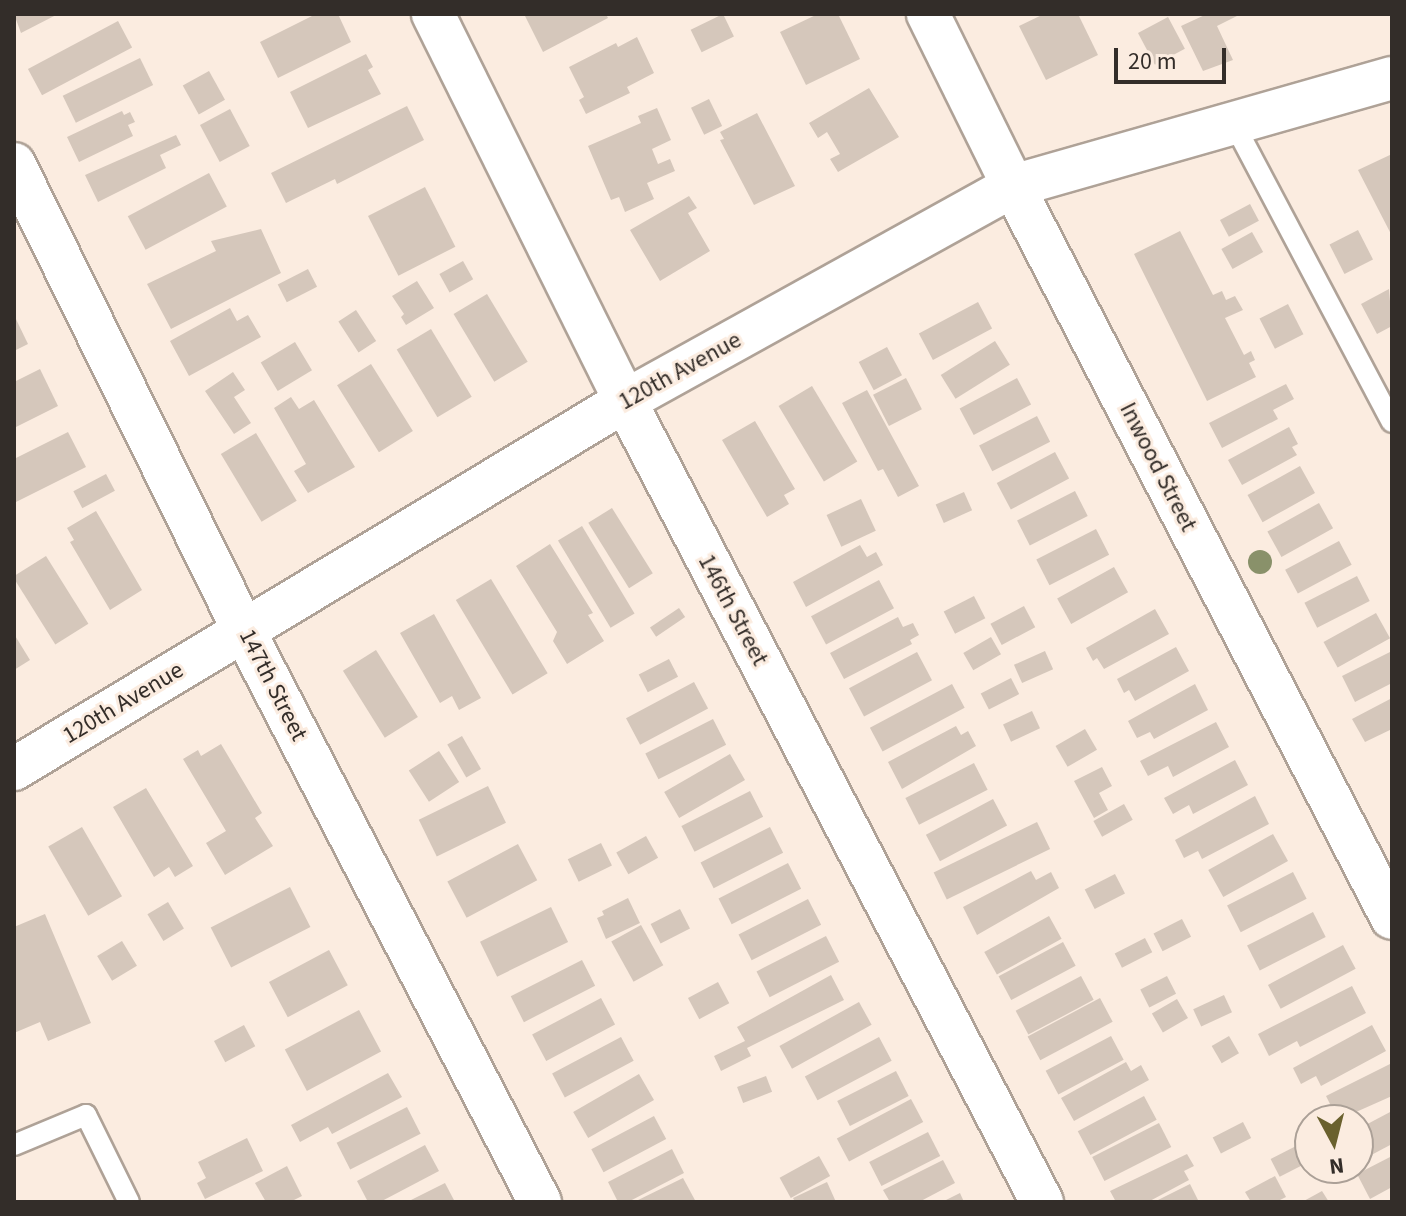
<!DOCTYPE html>
<style>
body{margin:0}
#map{position:relative;width:1406px;height:1216px;overflow:hidden;background:#fbece0;font-family:"Source Sans 3",sans-serif}
div>[style]{position:absolute}
[style*='--x']{left:calc(var(--x)*1px);top:calc(var(--y)*1px);width:calc(var(--w)*1px);rotate:calc(var(--a)*1deg)}
.building>*{inset:0;background:#d5c7bb;transform-origin:0 0}
.roads{filter:drop-shadow(2px 0 #afa297) drop-shadow(-2px 0 #afa297) drop-shadow(0 2px #afa297) drop-shadow(0 -2px #afa297)}
.lane>*{height:20px;margin:-10px;padding:0 10px;transform-origin:10px;border-radius:10px;background:#fff}
.street>*{height:42px;margin:-21px;padding:0 21px;transform-origin:21px;border-radius:21px;background:#fff}
.trees>*{width:24px;height:24px;margin:-12px;border-radius:50%;background:#89916a}
span{translate:-50% -50%;white-space:nowrap;text-align:center;line-height:1.15;-webkit-text-stroke:6px #fbece0;paint-order:stroke}
.street-label{font-size:24px;color:#332d29}
.frame{position:absolute;inset:0;border:16px solid #332d29;pointer-events:none}
.north{position:absolute;left:1294px;top:1104px;width:80px;height:80px;box-sizing:border-box;background:#fbece0;border:2px solid #aba097;border-radius:50%;rotate:173deg;font-size:22px;font-weight:700;line-height:32px;text-align:center;color:#332d29}
.north::after{content:'';display:block;margin:auto;width:28px;height:36px;background:#6a612e;clip-path:polygon(50% 0,100% 100%,50% 72%,0 100%)}
.scale{position:absolute;left:1114px;top:48px;width:112px;height:36px;box-sizing:border-box;border:4px solid #332d29;border-top:0;padding-left:10px;font-size:24px;line-height:28px;white-space:nowrap;color:#332d29;-webkit-text-stroke:6px #fbece0;paint-order:stroke}
</style>
<div id="map">
<div class="building">
<i style="clip-path:polygon(14px 14px,58px 14px,21px 33px)"></i>
<i style="clip-path:polygon(316px 14px,338px 14px,351px 42px,278px 78px,260px 42px)"></i>
<i style="clip-path:polygon(524px 14px,606px 14px,608px 18px,543px 52px)"></i>
<i style="left:723px;top:14px;width:25px;height:36px;rotate:64deg"></i>
<i style="clip-path:polygon(818px 14px,838px 14px,860px 59px,806px 85px,780px 32px)"></i>
<i style="clip-path:polygon(1044px 14px,1078px 14px,1098px 55px,1046px 80px,1019px 26px)"></i>
<i style="clip-path:polygon(1207px 14px,1241px 14px,1217px 26px,1233px 60px,1203px 71px,1181px 26px)"></i>
<i style="left:1168px;top:17px;width:36px;height:34px;rotate:62deg"></i>
<i style="left:118px;top:21px;width:30px;height:102px;rotate:62deg"></i>
<i style="clip-path:polygon(637px 37px,654px 73px,627px 87px,630px 93px,586px 114px,579px 100px,584px 97px,569px 67px,616px 43px,618px 47px)"></i>
<i style="clip-path:polygon(366px 54px,373px 67px,368px 70px,381px 94px,308px 128px,290px 92px)"></i>
<i style="left:140px;top:58px;width:30px;height:86px;rotate:64deg"></i>
<i style="left:209px;top:71px;width:33px;height:30px;rotate:61deg"></i>
<i style="clip-path:polygon(869px 88px,899px 137px,838px 172px,830px 159px,840px 154px,827px 132px,818px 138px,809px 123px)"></i>
<i style="left:709px;top:99px;width:30px;height:20px;rotate:64deg"></i>
<i style="clip-path:polygon(407px 106px,424px 140px,337px 184px,335px 179px,286px 203px,271px 173px)"></i>
<i style="clip-path:polygon(657px 108px,671px 140px,652px 149px,658px 164px,670px 159px,675px 171px,647px 183px,654px 199px,625px 212px,619px 197px,611px 200px,588px 146px,641px 123px,638px 116px)"></i>
<i style="left:230px;top:109px;width:42px;height:34px;rotate:62deg"></i>
<i style="clip-path:polygon(122px 111px,124px 115px,130px 112px,135px 122px,128px 125px,133px 136px,79px 162px,67px 137px)"></i>
<i style="clip-path:polygon(757px 113px,795px 186px,754px 205px,720px 140px,724px 139px,720px 132px)"></i>
<i style="clip-path:polygon(176px 135px,181px 145px,160px 155px,166px 168px,98px 202px,85px 175px)"></i>
<i style="clip-path:polygon(1392px 154px,1392px 236px,1358px 170px)"></i>
<i style="left:209px;top:173px;width:38px;height:92px;rotate:62deg"></i>
<i style="left:425px;top:187px;width:67px;height:64px;rotate:63deg"></i>
<i style="clip-path:polygon(689px 196px,697px 208px,688px 213px,710px 251px,660px 281px,630px 230px)"></i>
<i style="left:1250px;top:204px;width:19px;height:34px;rotate:62deg"></i>
<i style="clip-path:polygon(261px 229px,281px 273px,171px 329px,147px 284px,216px 251px,211px 241px)"></i>
<i style="left:1358px;top:230px;width:33px;height:32px;rotate:63deg"></i>
<i style="clip-path:polygon(1180px 231px,1213px 295px,1222px 291px,1226px 300px,1235px 296px,1243px 310px,1225px 318px,1244px 355px,1251px 351px,1255px 360px,1249px 363px,1256px 377px,1207px 401px,1134px 254px)"></i>
<i style="left:1252px;top:232px;width:23px;height:35px;rotate:61deg"></i>
<i style="left:463px;top:261px;width:21px;height:27px;rotate:61deg"></i>
<i style="left:308px;top:269px;width:20px;height:34px;rotate:63deg"></i>
<i style="clip-path:polygon(417px 281px,434px 308px,406px 325px,401px 317px,404px 314px,392px 296px)"></i>
<i style="clip-path:polygon(1389px 289px,1392px 326px,1377px 334px,1361px 304px)"></i>
<i style="left:487px;top:294px;width:79px;height:39px;rotate:59deg"></i>
<i style="left:978px;top:302px;width:30px;height:67px;rotate:62deg"></i>
<i style="left:1288px;top:304px;width:34px;height:32px;rotate:63deg"></i>
<i style="clip-path:polygon(230px 308px,237px 321px,248px 315px,261px 337px,189px 376px,170px 341px)"></i>
<i style="left:356px;top:310px;width:37px;height:21px;rotate:57deg"></i>
<i style="clip-path:polygon(14px 315px,28px 344px,14px 351px)"></i>
<i style="left:431px;top:329px;width:79px;height:40px;rotate:59deg"></i>
<i style="left:995px;top:341px;width:28px;height:64px;rotate:58deg"></i>
<i style="left:295px;top:342px;width:33px;height:40px;rotate:59deg"></i>
<i style="left:887px;top:347px;width:32px;height:32px;rotate:62deg"></i>
<i style="left:371px;top:364px;width:79px;height:40px;rotate:58deg"></i>
<i style="clip-path:polygon(40px 369px,58px 406px,14px 428px,14px 382px)"></i>
<i style="clip-path:polygon(233px 372px,245px 390px,234px 397px,251px 423px,234px 434px,205px 391px)"></i>
<i style="left:906px;top:378px;width:35px;height:37px;rotate:63deg"></i>
<i style="left:1017px;top:378px;width:30px;height:65px;rotate:62deg"></i>
<i style="clip-path:polygon(1286px 384px,1294px 399px,1273px 410px,1278px 419px,1222px 448px,1209px 423px)"></i>
<i style="left:812px;top:386px;width:88px;height:39px;rotate:59deg"></i>
<i style="clip-path:polygon(867px 390px,919px 486px,898px 497px,883px 469px,878px 471px,842px 403px)"></i>
<i style="clip-path:polygon(291px 397px,299px 409px,314px 400px,355px 467px,308px 493px,294px 471px,306px 464px,274px 408px)"></i>
<i style="left:1037px;top:416px;width:29px;height:65px;rotate:63deg"></i>
<i style="clip-path:polygon(755px 421px,795px 489px,784px 495px,789px 504px,767px 517px,722px 440px)"></i>
<i style="clip-path:polygon(1289px 427px,1298px 444px,1292px 447px,1297px 455px,1242px 485px,1228px 460px)"></i>
<i style="clip-path:polygon(68px 432px,86px 467px,16px 502px,14px 459px)"></i>
<i style="left:256px;top:433px;width:79px;height:41px;rotate:59deg"></i>
<i style="left:1055px;top:452px;width:30px;height:66px;rotate:62deg"></i>
<i style="left:1300px;top:466px;width:31px;height:60px;rotate:61deg"></i>
<i style="left:106px;top:474px;width:19px;height:37px;rotate:62deg"></i>
<i style="left:1075px;top:491px;width:28px;height:65px;rotate:63deg"></i>
<i style="left:964px;top:492px;width:20px;height:31px;rotate:66deg"></i>
<i style="left:861px;top:499px;width:35px;height:38px;rotate:65deg"></i>
<i style="left:1319px;top:503px;width:29px;height:59px;rotate:61deg"></i>
<i style="left:612px;top:508px;width:77px;height:28px;rotate:58deg"></i>
<i style="clip-path:polygon(96px 511px,142px 590px,110px 610px,70px 542px,74px 540px,67px 528px)"></i>
<i style="left:582px;top:526px;width:102px;height:28px;rotate:59deg"></i>
<i style="left:1096px;top:529px;width:29px;height:67px;rotate:63deg"></i>
<i style="left:1339px;top:541px;width:27px;height:61px;rotate:62deg"></i>
<i style="clip-path:polygon(550px 544px,593px 613px,588px 615px,604px 641px,567px 664px,553px 641px,557px 632px,516px 566px)"></i>
<i style="clip-path:polygon(860px 545px,867px 557px,876px 552px,883px 565px,806px 607px,793px 582px)"></i>
<i style="left:46px;top:556px;width:80px;height:39px;rotate:58deg"></i>
<i style="left:1114px;top:567px;width:29px;height:65px;rotate:61deg"></i>
<i style="left:1357px;top:576px;width:28px;height:59px;rotate:63deg"></i>
<i style="left:491px;top:579px;width:110px;height:41px;rotate:59deg"></i>
<i style="left:879px;top:580px;width:32px;height:77px;rotate:62deg"></i>
<i style="left:974px;top:596px;width:25px;height:34px;rotate:63deg"></i>
<i style="left:1024px;top:606px;width:24px;height:38px;rotate:62deg"></i>
<i style="left:679px;top:608px;width:11px;height:35px;rotate:56deg"></i>
<i style="clip-path:polygon(1155px 609px,1169px 634px,1104px 669px,1097px 658px,1093px 661px,1086px 648px)"></i>
<i style="left:1376px;top:613px;width:29px;height:60px;rotate:61deg"></i>
<i style="clip-path:polygon(434px 614px,481px 698px,459px 710px,452px 696px,440px 703px,400px 633px)"></i>
<i style="clip-path:polygon(898px 617px,903px 627px,913px 623px,919px 635px,910px 640px,912px 644px,844px 679px,830px 653px)"></i>
<i style="clip-path:polygon(14px 634px,30px 660px,14px 670px)"></i>
<i style="left:991px;top:637px;width:20px;height:32px;rotate:60deg"></i>
<i style="clip-path:polygon(1176px 647px,1189px 671px,1135px 701px,1129px 690px,1124px 693px,1117px 679px)"></i>
<i style="left:376px;top:650px;width:79px;height:39px;rotate:58deg"></i>
<i style="left:1045px;top:651px;width:20px;height:34px;rotate:66deg"></i>
<i style="clip-path:polygon(1392px 651px,1392px 683px,1355px 702px,1342px 676px)"></i>
<i style="left:917px;top:652px;width:32px;height:77px;rotate:62deg"></i>
<i style="left:669px;top:659px;width:20px;height:34px;rotate:63deg"></i>
<i style="left:1011px;top:678px;width:18px;height:34px;rotate:63deg"></i>
<i style="left:694px;top:682px;width:30px;height:77px;rotate:62deg"></i>
<i style="left:952px;top:684px;width:27px;height:93px;rotate:62deg"></i>
<i style="clip-path:polygon(1195px 684px,1208px 710px,1154px 739px,1150px 732px,1137px 738px,1128px 721px)"></i>
<i style="clip-path:polygon(1392px 698px,1392px 729px,1365px 742px,1352px 719px)"></i>
<i style="left:1032px;top:711px;width:19px;height:32px;rotate:65deg"></i>
<i style="left:713px;top:719px;width:29px;height:76px;rotate:63deg"></i>
<i style="clip-path:polygon(1216px 722px,1229px 747px,1173px 777px,1168px 766px,1148px 776px,1140px 761px)"></i>
<i style="clip-path:polygon(956px 726px,961px 735px,968px 731px,976px 746px,902px 789px,888px 762px)"></i>
<i style="left:1085px;top:729px;width:24px;height:34px;rotate:60deg"></i>
<i style="left:462px;top:736px;width:38px;height:17px;rotate:60deg"></i>
<i style="clip-path:polygon(221px 744px,262px 813px,255px 818px,273px 846px,225px 875px,206px 843px,226px 831px,183px 759px,198px 750px,201px 756px)"></i>
<i style="left:439px;top:751px;width:37px;height:36px;rotate:57deg"></i>
<i style="left:730px;top:754px;width:30px;height:76px;rotate:60deg"></i>
<i style="clip-path:polygon(1235px 760px,1248px 785px,1193px 814px,1189px 805px,1173px 814px,1164px 798px)"></i>
<i style="left:974px;top:763px;width:30px;height:77px;rotate:63deg"></i>
<i style="clip-path:polygon(1102px 767px,1112px 786px,1099px 793px,1108px 810px,1094px 818px,1074px 781px)"></i>
<i style="left:488px;top:786px;width:41px;height:77px;rotate:64deg"></i>
<i style="clip-path:polygon(146px 788px,193px 866px,175px 877px,169px 867px,154px 877px,113px 807px)"></i>
<i style="left:750px;top:791px;width:29px;height:77px;rotate:63deg"></i>
<i style="clip-path:polygon(1255px 796px,1269px 824px,1202px 859px,1198px 851px,1184px 858px,1175px 840px)"></i>
<i style="left:993px;top:799px;width:30px;height:76px;rotate:62deg"></i>
<i style="left:1124px;top:804px;width:18px;height:35px;rotate:61deg"></i>
<i style="left:1037px;top:822px;width:30px;height:115px;rotate:64deg"></i>
<i style="left:82px;top:827px;width:80px;height:39px;rotate:60deg"></i>
<i style="left:770px;top:827px;width:29px;height:78px;rotate:63deg"></i>
<i style="left:1273px;top:834px;width:31px;height:74px;rotate:61deg"></i>
<i style="left:646px;top:836px;width:25px;height:34px;rotate:61deg"></i>
<i style="left:601px;top:843px;width:25px;height:37px;rotate:64deg"></i>
<i style="left:518px;top:844px;width:41px;height:80px;rotate:62deg"></i>
<i style="left:788px;top:863px;width:29px;height:78px;rotate:63deg"></i>
<i style="clip-path:polygon(1031px 871px,1036px 880px,1051px 872px,1059px 888px,977px 935px,963px 907px)"></i>
<i style="left:1293px;top:872px;width:30px;height:74px;rotate:63deg"></i>
<i style="left:1115px;top:874px;width:22px;height:34px;rotate:63deg"></i>
<i style="left:290px;top:887px;width:45px;height:89px;rotate:63deg"></i>
<i style="clip-path:polygon(628px 898px,640px 923px,606px 939px,597px 918px,604px 915px,602px 911px)"></i>
<i style="left:808px;top:899px;width:29px;height:78px;rotate:63deg"></i>
<i style="left:168px;top:902px;width:31px;height:24px;rotate:59deg"></i>
<i style="left:551px;top:907px;width:39px;height:79px;rotate:64deg"></i>
<i style="left:680px;top:909px;width:22px;height:33px;rotate:63deg"></i>
<i style="left:1313px;top:912px;width:28px;height:74px;rotate:63deg"></i>
<i style="clip-path:polygon(45px 914px,91px 1023px,48px 1041px,40px 1022px,14px 1033px,14px 927px)"></i>
<i style="left:1049px;top:916px;width:26px;height:74px;rotate:61deg"></i>
<i style="left:1182px;top:919px;width:20px;height:32px;rotate:63deg"></i>
<i style="left:641px;top:925px;width:46px;height:34px;rotate:61deg"></i>
<i style="left:826px;top:936px;width:29px;height:78px;rotate:63deg"></i>
<i style="left:1145px;top:938px;width:16px;height:34px;rotate:63deg"></i>
<i style="left:122px;top:941px;width:29px;height:29px;rotate:59deg"></i>
<i style="left:1063px;top:942px;width:27px;height:73px;rotate:62deg"></i>
<i style="left:1343px;top:945px;width:27px;height:85px;rotate:62deg"></i>
<i style="left:329px;top:950px;width:40px;height:68px;rotate:62deg"></i>
<i style="left:582px;top:960px;width:29px;height:80px;rotate:63deg"></i>
<i style="clip-path:polygon(831px 975px,844px 1000px,747px 1048px,751px 1056px,721px 1071px,714px 1056px,745px 1041px,737px 1027px)"></i>
<i style="left:1081px;top:976px;width:27px;height:74px;rotate:62deg"></i>
<i style="left:1167px;top:976px;width:20px;height:30px;rotate:63deg"></i>
<i style="left:718px;top:982px;width:24px;height:34px;rotate:62deg"></i>
<i style="clip-path:polygon(1352px 986px,1366px 1013px,1300px 1047px,1297px 1041px,1269px 1056px,1258px 1034px)"></i>
<i style="left:1224px;top:995px;width:19px;height:34px;rotate:65deg"></i>
<i style="left:601px;top:998px;width:30px;height:78px;rotate:62deg"></i>
<i style="left:1100px;top:998px;width:27px;height:82px;rotate:62deg"></i>
<i style="left:1177px;top:999px;width:22px;height:29px;rotate:60deg"></i>
<i style="left:859px;top:1002px;width:26px;height:91px;rotate:61deg"></i>
<i style="left:359px;top:1010px;width:47px;height:84px;rotate:62deg"></i>
<i style="left:244px;top:1025px;width:24px;height:34px;rotate:62deg"></i>
<i style="clip-path:polygon(1372px 1025px,1386px 1051px,1321px 1086px,1316px 1076px,1301px 1084px,1293px 1068px)"></i>
<i style="left:1111px;top:1036px;width:27px;height:74px;rotate:62deg"></i>
<i style="left:1229px;top:1036px;width:20px;height:20px;rotate:60deg"></i>
<i style="left:621px;top:1037px;width:27px;height:78px;rotate:62deg"></i>
<i style="left:879px;top:1037px;width:27px;height:84px;rotate:62deg"></i>
<i style="clip-path:polygon(1126px 1062px,1131px 1071px,1141px 1065px,1149px 1080px,1074px 1121px,1061px 1098px)"></i>
<i style="clip-path:polygon(1392px 1063px,1392px 1096px,1338px 1120px,1326px 1096px)"></i>
<i style="left:896px;top:1071px;width:28px;height:66px;rotate:63deg"></i>
<i style="clip-path:polygon(388px 1073px,402px 1097px,332px 1134px,328px 1127px,300px 1142px,291px 1125px)"></i>
<i style="left:639px;top:1074px;width:30px;height:76px;rotate:60deg"></i>
<i style="left:766px;top:1076px;width:17px;height:31px;rotate:69deg"></i>
<i style="left:1144px;top:1096px;width:27px;height:75px;rotate:62deg"></i>
<i style="left:911px;top:1099px;width:26px;height:84px;rotate:62deg"></i>
<i style="left:407px;top:1107px;width:30px;height:79px;rotate:63deg"></i>
<i style="clip-path:polygon(1392px 1111px,1392px 1144px,1360px 1161px,1358px 1129px)"></i>
<i style="left:654px;top:1116px;width:26px;height:71px;rotate:62deg"></i>
<i style="left:1243px;top:1122px;width:18px;height:34px;rotate:63deg"></i>
<i style="left:1159px;top:1123px;width:27px;height:75px;rotate:63deg"></i>
<i style="left:928px;top:1132px;width:27px;height:66px;rotate:63deg"></i>
<i style="clip-path:polygon(247px 1138px,263px 1171px,205px 1199px,197px 1183px,206px 1178px,198px 1162px)"></i>
<i style="left:1300px;top:1144px;width:20px;height:33px;rotate:63deg"></i>
<i style="clip-path:polygon(425px 1145px,439px 1171px,380px 1202px,368px 1202px,357px 1181px)"></i>
<i style="clip-path:polygon(672px 1149px,684px 1173px,628px 1202px,618px 1202px,608px 1182px)"></i>
<i style="clip-path:polygon(1187px 1154px,1194px 1166px,1184px 1171px,1189px 1180px,1148px 1202px,1116px 1202px,1110px 1191px)"></i>
<i style="left:819px;top:1156px;width:23px;height:45px;rotate:61deg"></i>
<i style="clip-path:polygon(1392px 1156px,1392px 1187px,1370px 1199px,1357px 1174px)"></i>
<i style="clip-path:polygon(943px 1160px,955px 1183px,919px 1202px,890px 1202px,883px 1190px)"></i>
<i style="clip-path:polygon(287px 1166px,302px 1196px,290px 1202px,266px 1202px,255px 1183px)"></i>
<i style="clip-path:polygon(1275px 1176px,1286px 1197px,1276px 1202px,1251px 1202px,1245px 1192px)"></i>
<i style="clip-path:polygon(683px 1178px,696px 1202px,634px 1202px)"></i>
<i style="clip-path:polygon(827px 1182px,836px 1202px,795px 1202px,793px 1198px)"></i>
<i style="clip-path:polygon(445px 1183px,455px 1202px,407px 1202px)"></i>
<i style="clip-path:polygon(1190px 1184px,1199px 1202px,1154px 1202px)"></i>
<i style="clip-path:polygon(1322px 1191px,1329px 1202px,1302px 1202px)"></i>
<i style="clip-path:polygon(960px 1193px,964px 1202px,942px 1202px)"></i>
</div>
<div class="roads">
<div class="lane">
<i style="--x:1234;--y:124;--w:337;--a:62.1"></i>
<i style="--x:14;--y:1145;--w:78;--a:-22.6"></i>
<i style="--x:86;--y:1115;--w:97;--a:63.7"></i>
</div>
<div class="street">
<i style="--x:433;--y:14;--w:432;--a:63.6"></i>
<i style="--x:625;--y:401;--w:903;--a:62.5"></i>
<i style="--x:928;--y:14;--w:192;--a:63.7"></i>
<i style="--x:1013;--y:186;--w:824;--a:62.63"></i>
<i style="--x:14;--y:164;--w:521;--a:63.78"></i>
<i style="--x:244;--y:631;--w:643;--a:62.6"></i>
<i style="--x:14;--y:769;--w:713;--a:-31.06"></i>
<i style="--x:625;--y:401;--w:444;--a:-29"></i>
<i style="--x:1013;--y:186;--w:394;--a:-15.9"></i>
</div>
</div>
<div class="trees">
<i style="left:1260px;top:562px"></i>
</div>
<div class="street-label">
<span style="left:680px;top:371px;rotate:-29deg">120th Avenue</span>
<span style="left:1158px;top:467px;rotate:63deg">Inwood Street</span>
<span style="left:733px;top:610px;rotate:62deg">146th Street</span>
<span style="left:273px;top:685px;rotate:63deg">147th Street</span>
<span style="left:123px;top:703px;rotate:-31deg">120th Avenue</span>
</div>
<div class="frame"></div>
<div class="north">N</div>
<div class="scale">20 m</div>
</div>
